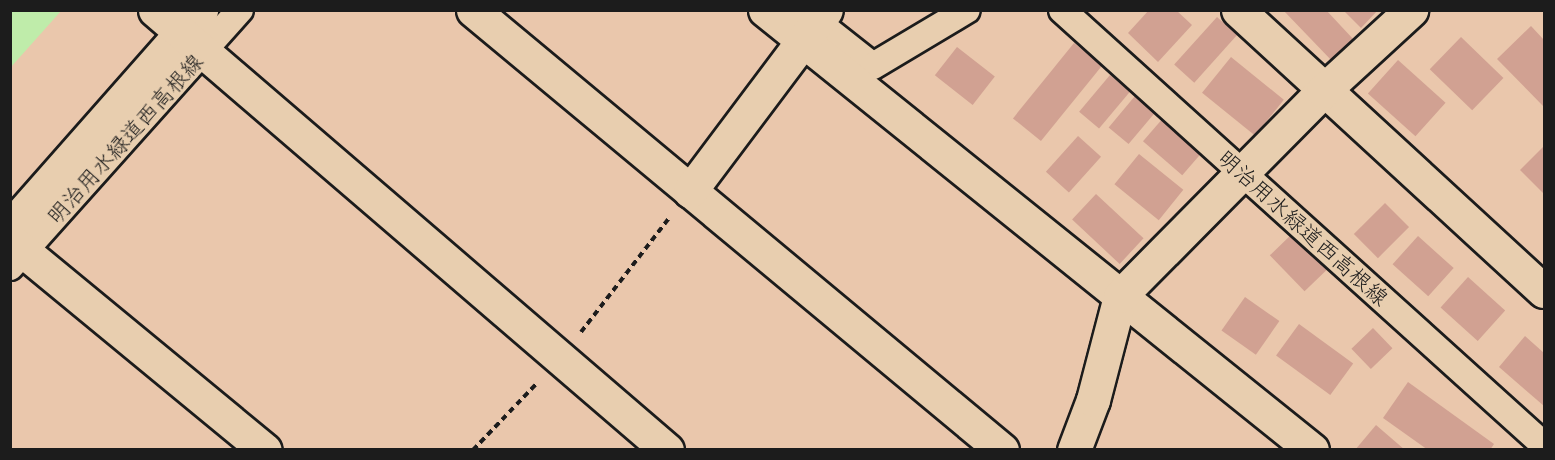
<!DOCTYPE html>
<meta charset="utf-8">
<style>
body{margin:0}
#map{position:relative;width:1555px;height:460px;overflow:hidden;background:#eac7ac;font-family:Itim,"Klee One",sans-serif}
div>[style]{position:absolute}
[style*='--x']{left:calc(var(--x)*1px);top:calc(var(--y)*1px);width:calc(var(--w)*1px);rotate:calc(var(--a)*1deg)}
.green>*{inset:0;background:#bfecaa}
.building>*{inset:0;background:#d1a192;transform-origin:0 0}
.path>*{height:4px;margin-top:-2px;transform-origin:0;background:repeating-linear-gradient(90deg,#1c1c1c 0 6px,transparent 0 10.5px)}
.roads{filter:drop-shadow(2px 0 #1c1c1c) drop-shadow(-2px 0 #1c1c1c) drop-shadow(0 2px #1c1c1c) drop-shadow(0 -2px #1c1c1c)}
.pedestrian>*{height:26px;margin:-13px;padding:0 13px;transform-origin:13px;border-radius:13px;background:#e8ceaf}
.minor>*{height:33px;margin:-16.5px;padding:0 16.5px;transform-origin:16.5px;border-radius:16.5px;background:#e8ceaf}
.tertiary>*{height:33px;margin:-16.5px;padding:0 16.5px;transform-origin:16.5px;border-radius:16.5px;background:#e8ceaf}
span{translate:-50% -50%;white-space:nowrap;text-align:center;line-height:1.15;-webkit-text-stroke:5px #e8ceaf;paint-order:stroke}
.street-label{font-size:22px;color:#1c1c1c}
.frame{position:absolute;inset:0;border:12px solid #1c1c1c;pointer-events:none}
</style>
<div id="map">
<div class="green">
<i style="clip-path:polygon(11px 10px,61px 11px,11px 67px,10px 11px)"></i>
</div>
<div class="building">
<i style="clip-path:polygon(1149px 10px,1176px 10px,1192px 25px,1158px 62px,1128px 33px)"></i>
<i style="clip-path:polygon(1283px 10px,1326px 10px,1355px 41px,1333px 62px)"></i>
<i style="clip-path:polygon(1343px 10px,1378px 10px,1361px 28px)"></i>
<i style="left:1217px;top:17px;width:27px;height:64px;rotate:42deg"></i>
<i style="clip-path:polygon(1531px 26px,1544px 40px,1544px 107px,1497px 59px)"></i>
<i style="left:1461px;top:37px;width:59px;height:45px;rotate:44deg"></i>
<i style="left:1074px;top:43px;width:36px;height:97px;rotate:39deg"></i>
<i style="left:957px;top:47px;width:48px;height:36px;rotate:38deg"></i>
<i style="left:1231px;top:57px;width:68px;height:46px;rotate:39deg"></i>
<i style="left:1398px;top:60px;width:64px;height:45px;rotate:42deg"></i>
<i style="left:1110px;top:75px;width:26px;height:48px;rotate:40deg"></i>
<i style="left:1135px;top:96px;width:26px;height:41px;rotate:40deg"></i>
<i style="left:1164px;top:117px;width:52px;height:32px;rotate:41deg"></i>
<i style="left:1078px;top:136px;width:31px;height:48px;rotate:42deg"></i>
<i style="clip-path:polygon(1544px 146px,1544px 191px,1543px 193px,1520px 170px)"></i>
<i style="left:1139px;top:154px;width:57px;height:39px;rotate:39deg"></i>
<i style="left:1096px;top:194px;width:65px;height:35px;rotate:43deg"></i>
<i style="left:1385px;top:203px;width:34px;height:44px;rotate:45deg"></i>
<i style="left:1295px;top:231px;width:50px;height:35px;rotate:46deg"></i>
<i style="left:1418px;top:236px;width:48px;height:38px;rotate:42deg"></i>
<i style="left:1468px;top:277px;width:50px;height:41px;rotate:42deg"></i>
<i style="left:1245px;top:297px;width:42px;height:41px;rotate:35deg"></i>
<i style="left:1299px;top:324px;width:67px;height:39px;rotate:36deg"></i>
<i style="left:1373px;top:328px;width:28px;height:30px;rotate:46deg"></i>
<i style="clip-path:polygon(1525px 336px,1544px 353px,1544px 406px,1499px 367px)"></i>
<i style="clip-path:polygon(1408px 382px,1494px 444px,1490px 450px,1428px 450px,1383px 418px)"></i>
<i style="clip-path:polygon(1376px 425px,1405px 450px,1355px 450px)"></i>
</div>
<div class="path">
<i style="--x:581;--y:332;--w:145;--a:-52.3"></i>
<i style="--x:473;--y:450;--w:93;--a:-46.3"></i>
</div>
<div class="roads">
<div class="pedestrian">
<i style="--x:802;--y:10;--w:90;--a:38.3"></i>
<i style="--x:873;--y:66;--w:109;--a:-30.8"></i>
<i style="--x:1062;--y:10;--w:649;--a:42.07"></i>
<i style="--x:10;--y:267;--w:345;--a:-48.2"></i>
</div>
<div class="minor">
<i style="--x:473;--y:10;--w:688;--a:39.75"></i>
<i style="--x:765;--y:10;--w:702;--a:38.81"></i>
<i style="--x:1238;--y:10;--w:415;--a:42.6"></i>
<i style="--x:690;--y:191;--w:226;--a:-53.1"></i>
<i style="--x:10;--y:227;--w:289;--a:-48.6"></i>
<i style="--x:10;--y:240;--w:330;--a:39.5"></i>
<i style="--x:1074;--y:450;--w:53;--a:-69.2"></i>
<i style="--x:1093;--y:400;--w:107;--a:-75.4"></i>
<i style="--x:1120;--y:296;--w:289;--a:-45.3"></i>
<i style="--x:1323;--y:91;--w:120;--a:-42.6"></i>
</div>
<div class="tertiary">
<i style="--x:155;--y:10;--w:675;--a:40.67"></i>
</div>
</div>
<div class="street-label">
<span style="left:125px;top:139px;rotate:-48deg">明治用水緑道西高根線</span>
<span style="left:1303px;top:228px;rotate:42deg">明治用水緑道西高根線</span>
</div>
<div class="frame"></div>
</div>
